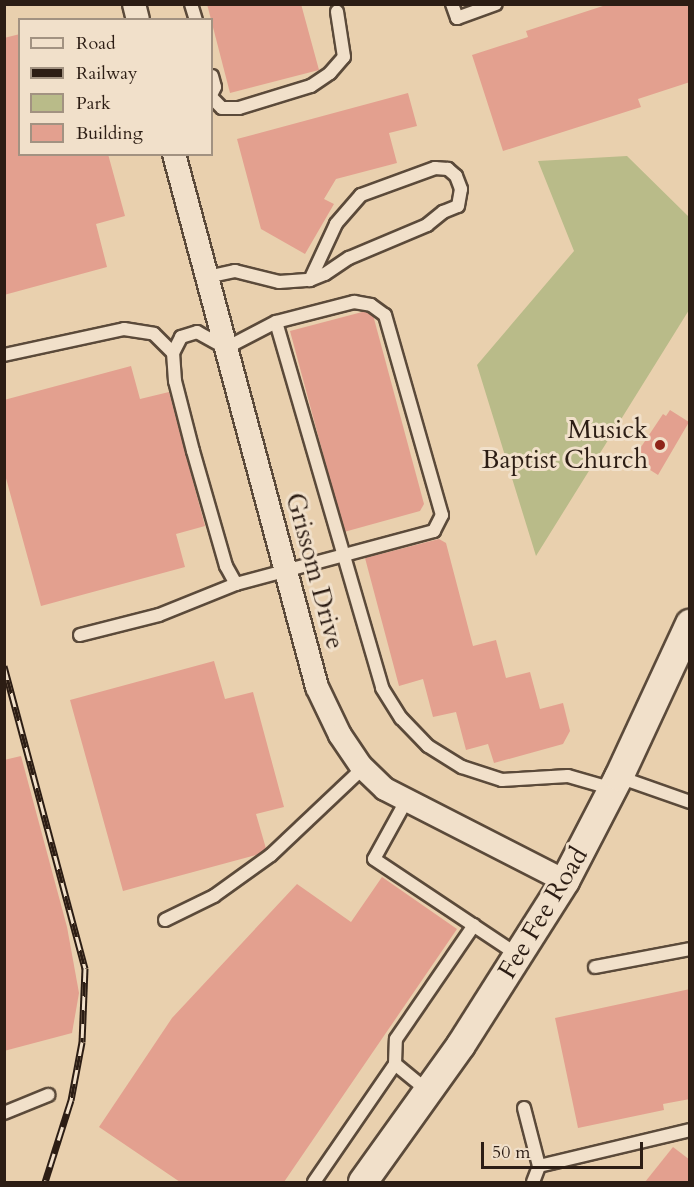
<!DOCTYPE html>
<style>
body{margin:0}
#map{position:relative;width:694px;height:1187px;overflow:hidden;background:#e9d0ae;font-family:Cardo,serif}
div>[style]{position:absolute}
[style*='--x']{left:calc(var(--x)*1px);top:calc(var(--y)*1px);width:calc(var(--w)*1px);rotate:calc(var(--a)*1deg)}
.green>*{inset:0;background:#b9bb89}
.building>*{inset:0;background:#e3a08f}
.roads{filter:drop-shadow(2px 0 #5b4a3a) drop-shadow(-2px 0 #5b4a3a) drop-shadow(0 2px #5b4a3a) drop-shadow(0 -2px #5b4a3a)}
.service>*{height:12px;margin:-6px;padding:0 6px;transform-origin:6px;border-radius:6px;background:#f1e0ca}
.minor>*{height:22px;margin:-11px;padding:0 11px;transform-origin:11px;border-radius:11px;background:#f1e0ca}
.tertiary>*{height:28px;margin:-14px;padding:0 14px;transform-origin:14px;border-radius:14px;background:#f1e0ca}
.rail>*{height:7px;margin-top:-3.5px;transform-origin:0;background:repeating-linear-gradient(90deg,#f1e0ca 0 14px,#2c1d14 0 28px);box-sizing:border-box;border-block:2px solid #2c1d14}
.dots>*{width:16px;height:16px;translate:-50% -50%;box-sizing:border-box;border:3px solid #f1e0ca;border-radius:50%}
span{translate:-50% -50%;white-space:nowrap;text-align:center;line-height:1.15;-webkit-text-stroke:6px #f1e0ca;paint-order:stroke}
.poi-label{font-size:26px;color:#2c1d14}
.right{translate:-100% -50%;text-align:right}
.street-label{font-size:26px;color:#2c1d14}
.frame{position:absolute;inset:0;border:6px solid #2c1d14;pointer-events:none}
.legend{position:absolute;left:18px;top:18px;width:195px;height:138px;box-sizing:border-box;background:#f1e0ca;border:2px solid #a29281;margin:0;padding:8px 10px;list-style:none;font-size:18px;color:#2c1d14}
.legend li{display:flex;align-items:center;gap:12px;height:30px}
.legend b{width:30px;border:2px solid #a29281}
.scale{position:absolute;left:481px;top:1142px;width:162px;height:27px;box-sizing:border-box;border:3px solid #2c1d14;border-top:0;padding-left:8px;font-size:18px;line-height:21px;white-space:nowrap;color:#2c1d14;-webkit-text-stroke:4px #f1e0ca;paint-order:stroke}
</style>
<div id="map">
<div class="green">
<i style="clip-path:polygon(627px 156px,689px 217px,689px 310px,536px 556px,477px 365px,574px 251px,538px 161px)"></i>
</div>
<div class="building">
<i style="clip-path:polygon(207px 4px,301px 4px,319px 70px,230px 93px)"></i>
<i style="clip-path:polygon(606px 5px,690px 5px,690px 82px,638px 99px,641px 107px,503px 151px,472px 55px,528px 37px,526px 31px)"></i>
<i style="clip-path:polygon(20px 34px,20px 154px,108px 154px,125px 216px,96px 224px,107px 267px,4px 295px,4px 38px)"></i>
<i style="clip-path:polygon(408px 93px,417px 126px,389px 133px,397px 163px,336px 179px,324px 199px,334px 204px,305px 254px,261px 229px,237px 139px)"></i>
<i style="clip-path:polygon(366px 311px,373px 315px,424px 504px,420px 511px,344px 532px,290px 331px)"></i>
<i style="clip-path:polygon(131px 366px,140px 399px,169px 392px,205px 526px,176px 534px,185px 567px,41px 606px,4px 471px,4px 400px)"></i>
<i style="clip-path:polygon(670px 410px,689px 422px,658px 475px,633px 459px,663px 414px,666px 416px)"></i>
<i style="clip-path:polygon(439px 539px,446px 543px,473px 646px,496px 640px,506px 678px,530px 672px,540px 709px,563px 703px,570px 731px,563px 744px,494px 763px,488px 744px,466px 750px,456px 712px,433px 717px,423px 679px,399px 686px,365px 558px)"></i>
<i style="clip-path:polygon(214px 661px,225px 699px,253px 692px,284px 807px,256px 814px,267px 852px,123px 891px,70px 700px)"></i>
<i style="clip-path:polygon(21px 756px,67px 927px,79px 993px,72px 1033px,4px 1051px,4px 760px)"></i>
<i style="clip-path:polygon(382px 877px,457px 929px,284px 1182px,180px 1182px,99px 1127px,172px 1018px,297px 884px,351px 922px)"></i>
<i style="clip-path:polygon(690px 989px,690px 1099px,663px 1104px,664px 1110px,578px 1128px,555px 1018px)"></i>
<i style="clip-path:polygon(673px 1147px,690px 1160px,690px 1182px,645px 1182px)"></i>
</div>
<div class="roads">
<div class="service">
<i style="--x:191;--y:4;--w:17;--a:73"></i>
<i style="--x:452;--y:4;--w:15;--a:70"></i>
<i style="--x:457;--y:18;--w:41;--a:-19.7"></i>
<i style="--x:212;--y:76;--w:11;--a:75"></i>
<i style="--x:215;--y:87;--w:7;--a:117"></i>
<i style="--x:212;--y:98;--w:14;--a:45"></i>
<i style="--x:222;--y:108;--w:17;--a:0"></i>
<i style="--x:239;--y:108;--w:75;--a:-17"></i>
<i style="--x:311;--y:86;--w:23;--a:-34"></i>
<i style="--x:330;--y:73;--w:21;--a:-49"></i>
<i style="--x:344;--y:57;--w:46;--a:-98.8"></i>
<i style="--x:207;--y:277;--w:29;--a:-12"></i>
<i style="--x:235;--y:271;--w:45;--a:14"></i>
<i style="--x:279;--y:282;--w:31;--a:-4"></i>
<i style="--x:310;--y:280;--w:16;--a:-22"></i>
<i style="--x:325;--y:274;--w:29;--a:-34"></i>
<i style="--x:349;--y:258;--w:85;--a:-22.9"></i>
<i style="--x:427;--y:225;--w:21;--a:-39"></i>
<i style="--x:443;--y:212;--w:16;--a:-22"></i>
<i style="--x:458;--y:206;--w:17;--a:-80"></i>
<i style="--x:461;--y:189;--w:14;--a:-111"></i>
<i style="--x:456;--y:176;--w:11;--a:-139"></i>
<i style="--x:448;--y:169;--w:13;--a:-176"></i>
<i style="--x:435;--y:168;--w:79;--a:160"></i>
<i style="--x:361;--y:195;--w:38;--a:131"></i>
<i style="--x:336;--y:224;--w:62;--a:114.9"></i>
<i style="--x:354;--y:302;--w:17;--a:10"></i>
<i style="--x:371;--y:305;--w:17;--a:36"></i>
<i style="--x:385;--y:315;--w:208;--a:74.1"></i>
<i style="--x:442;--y:515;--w:18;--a:117"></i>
<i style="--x:434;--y:531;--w:205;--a:165"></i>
<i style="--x:236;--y:584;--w:21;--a:-119"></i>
<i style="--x:226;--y:566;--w:120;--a:-106"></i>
<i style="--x:193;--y:451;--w:72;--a:-104.4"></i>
<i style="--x:175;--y:381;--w:28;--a:-94"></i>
<i style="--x:173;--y:353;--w:18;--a:-63"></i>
<i style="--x:181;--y:337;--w:17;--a:-17"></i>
<i style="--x:197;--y:332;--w:33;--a:29"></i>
<i style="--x:226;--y:348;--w:56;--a:-27.5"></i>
<i style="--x:276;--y:322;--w:81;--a:-14.4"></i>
<i style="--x:276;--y:322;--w:381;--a:73.8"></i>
<i style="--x:382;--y:688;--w:36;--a:58"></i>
<i style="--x:401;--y:718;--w:39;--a:46"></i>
<i style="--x:428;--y:746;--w:40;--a:32"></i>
<i style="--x:462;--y:767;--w:42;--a:18"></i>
<i style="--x:502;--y:780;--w:66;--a:-3.5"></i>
<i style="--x:568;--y:776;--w:47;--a:16.1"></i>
<i style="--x:4;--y:355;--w:123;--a:-12.2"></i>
<i style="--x:124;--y:329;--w:30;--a:9"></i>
<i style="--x:154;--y:334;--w:27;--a:45"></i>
<i style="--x:80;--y:635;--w:81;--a:-14.2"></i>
<i style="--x:159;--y:615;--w:83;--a:-21.9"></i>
<i style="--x:619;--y:777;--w:75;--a:19.4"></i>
<i style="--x:406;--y:801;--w:66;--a:118.9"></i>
<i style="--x:374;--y:859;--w:173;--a:33.7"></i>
<i style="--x:165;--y:920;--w:55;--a:-26.1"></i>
<i style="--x:214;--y:896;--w:70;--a:-35.7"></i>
<i style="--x:271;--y:855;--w:127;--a:-43.4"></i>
<i style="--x:595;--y:967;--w:97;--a:-10.7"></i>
<i style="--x:395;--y:1064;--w:44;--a:39.5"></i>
<i style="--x:524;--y:1108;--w:60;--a:75.5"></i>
<i style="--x:4;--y:1113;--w:48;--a:-22.2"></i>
<i style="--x:314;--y:1182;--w:143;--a:-55.5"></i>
<i style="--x:395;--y:1064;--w:25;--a:-88"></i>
<i style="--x:396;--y:1039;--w:138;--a:-55.6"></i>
<i style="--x:533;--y:1182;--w:17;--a:-69"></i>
<i style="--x:539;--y:1166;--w:155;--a:-13.4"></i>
</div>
<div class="minor">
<i style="--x:134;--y:4;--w:16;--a:76"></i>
<i style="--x:174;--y:154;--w:552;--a:74.98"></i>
<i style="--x:317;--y:687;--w:53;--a:64.4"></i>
<i style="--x:340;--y:735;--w:37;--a:56"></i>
<i style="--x:361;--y:766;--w:33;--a:44"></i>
<i style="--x:385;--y:789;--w:202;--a:27.1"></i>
</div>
<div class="tertiary">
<i style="--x:363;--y:1182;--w:168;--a:-54.4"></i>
<i style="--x:461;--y:1045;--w:194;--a:-57.6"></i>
<i style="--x:565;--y:881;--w:117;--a:-62.6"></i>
<i style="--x:619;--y:777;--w:169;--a:-65.1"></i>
</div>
</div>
<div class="rail">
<i style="--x:4;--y:666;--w:313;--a:75"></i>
<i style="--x:85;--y:968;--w:74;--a:92.3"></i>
<i style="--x:82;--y:1042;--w:59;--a:100.7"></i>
<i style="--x:71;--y:1100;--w:86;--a:107.6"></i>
</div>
<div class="dots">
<i style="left:660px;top:445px;background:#8f2418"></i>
</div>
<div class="poi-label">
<span class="right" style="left:648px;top:445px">Musick<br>Baptist Church</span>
</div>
<div class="street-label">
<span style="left:315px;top:571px;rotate:75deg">Grissom Drive</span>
<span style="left:543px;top:913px;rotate:-59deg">Fee Fee Road</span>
</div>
<div class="frame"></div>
<ul class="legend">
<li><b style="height:8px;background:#f1e0ca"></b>Road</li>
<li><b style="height:8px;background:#2c1d14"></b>Railway</li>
<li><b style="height:16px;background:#b9bb89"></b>Park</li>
<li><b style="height:16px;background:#e3a08f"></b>Building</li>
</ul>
<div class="scale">50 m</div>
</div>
